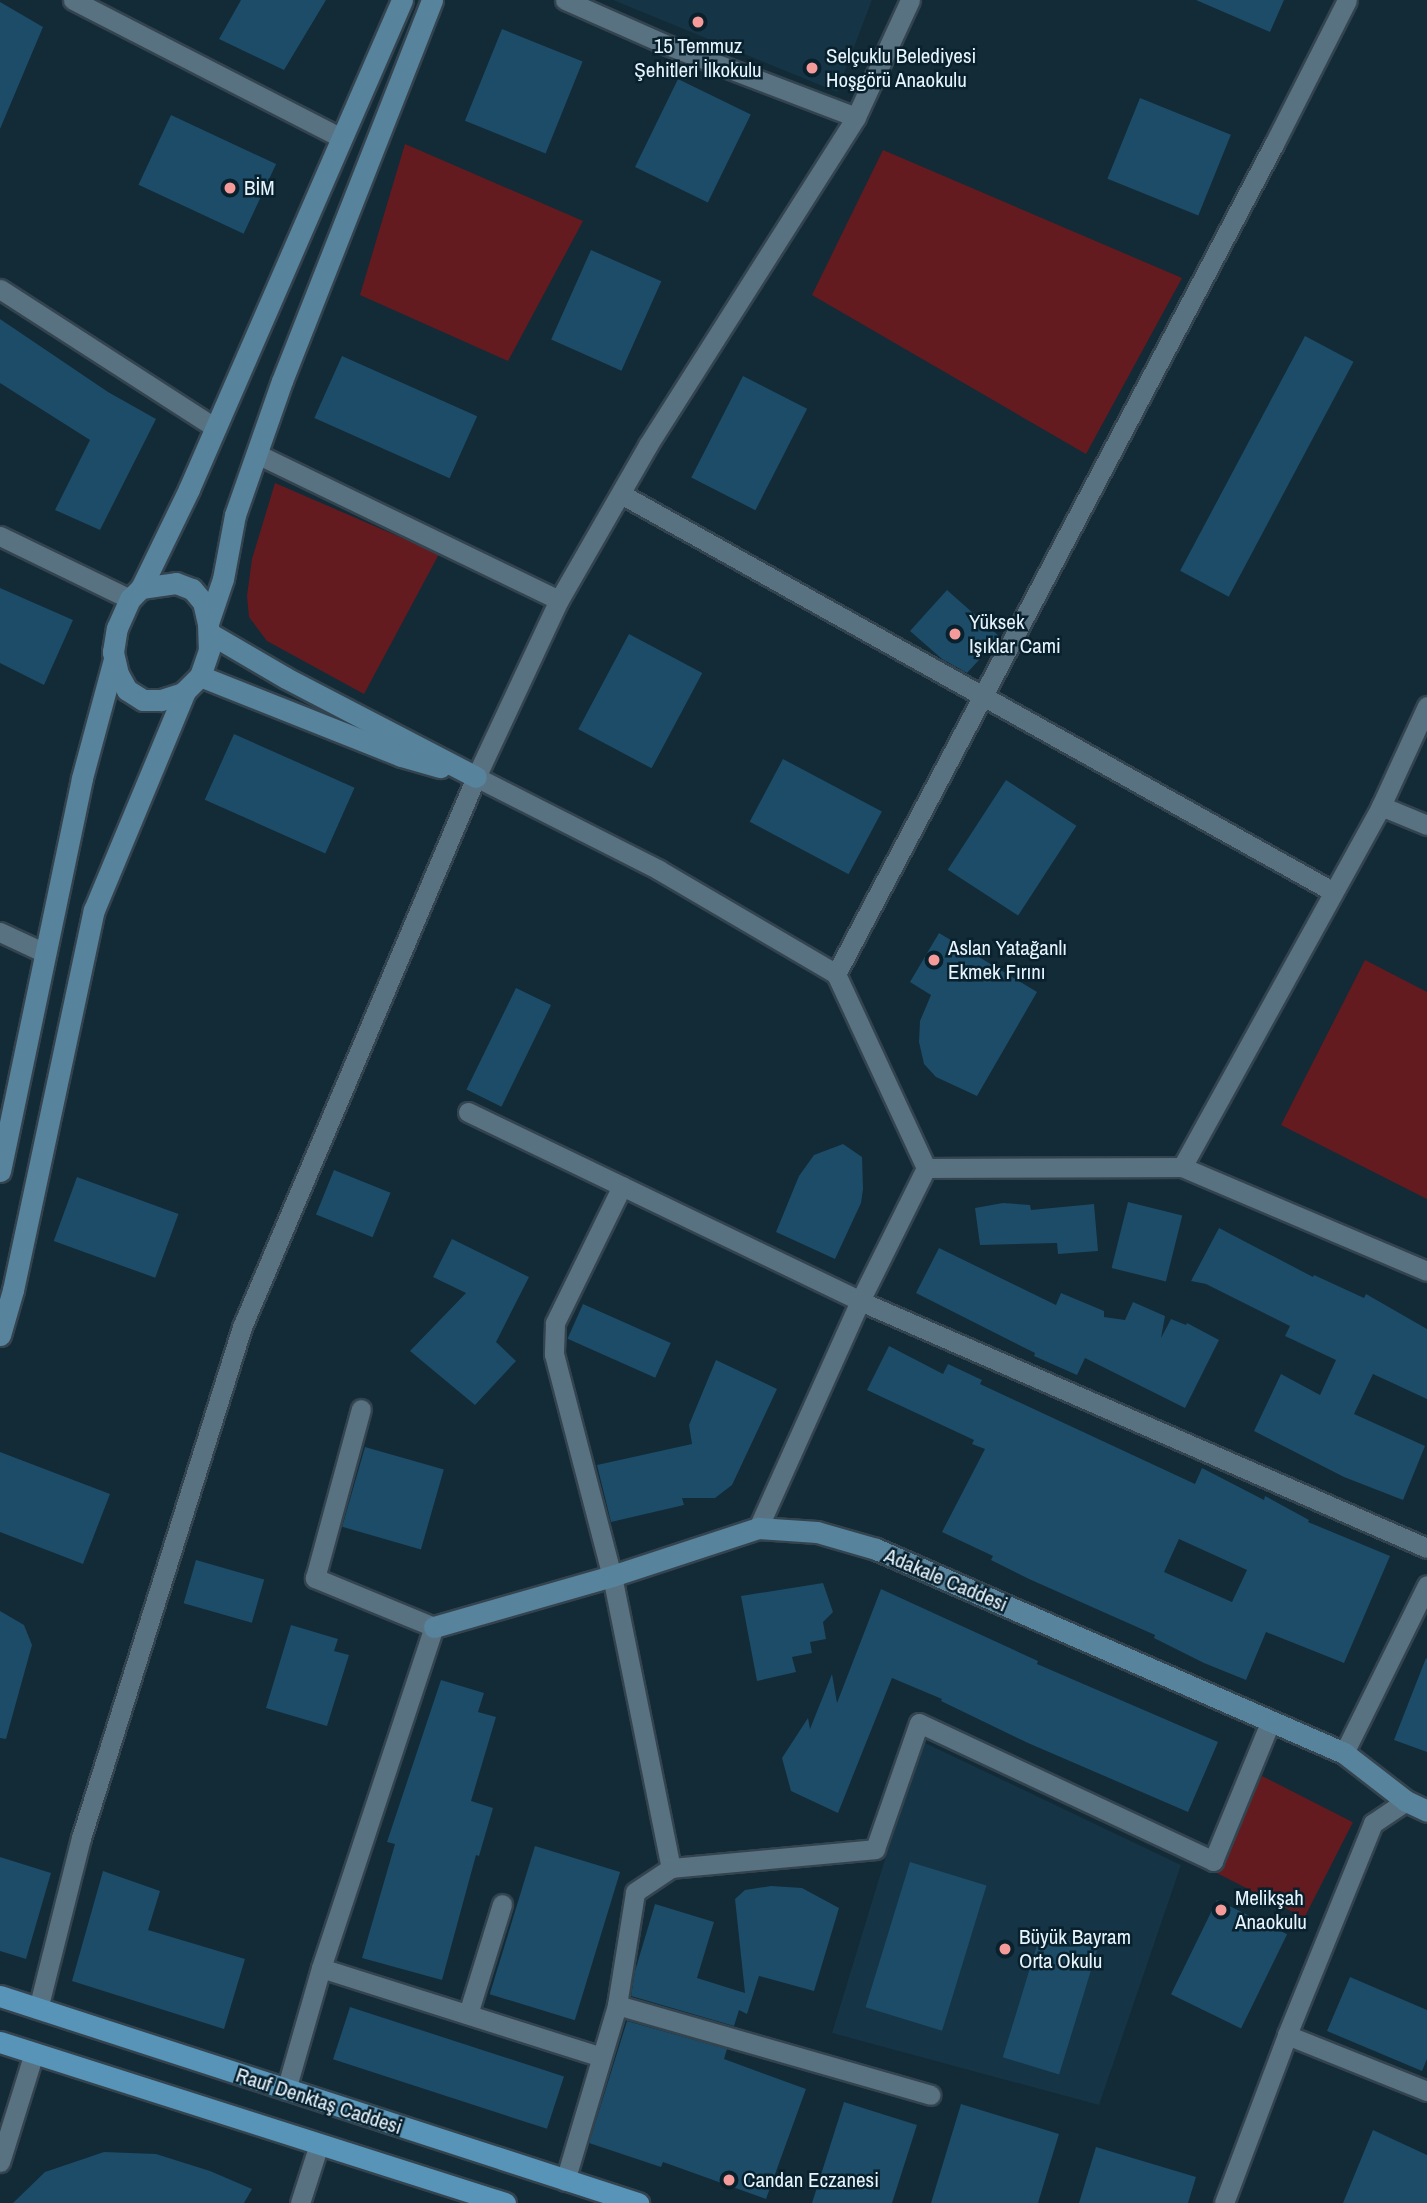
<!DOCTYPE html>
<meta charset="utf-8">
<style>
body{margin:0}
#map{position:relative;width:1427px;height:2203px;overflow:hidden;background:#132a37;font-family:"Archivo Narrow",sans-serif}
div>[style]{position:absolute}
[style*='--x']{left:calc(var(--x)*1px);top:calc(var(--y)*1px);width:calc(var(--w)*1px);rotate:calc(var(--a)*1deg)}
.built>*{inset:0;background:#153445}
.green>*{inset:0;background:#641b20;transform-origin:0 0}
.building>*{inset:0;background:#1c4c67;transform-origin:0 0}
.roads{filter:drop-shadow(2px 0 #33444f) drop-shadow(-2px 0 #33444f) drop-shadow(0 2px #33444f) drop-shadow(0 -2px #33444f)}
.street>*{height:19px;margin:-9.5px;padding:0 9.5px;transform-origin:9.5px;border-radius:9.5px;background:#597282}
.secondary>*{height:21px;margin:-10.5px;padding:0 10.5px;transform-origin:10.5px;border-radius:10.5px;background:#58839d}
.primary>*{height:21px;margin:-10.5px;padding:0 10.5px;transform-origin:10.5px;border-radius:10.5px;background:#5794b8}
.dots>*{width:19px;height:19px;translate:-50% -50%;box-sizing:border-box;border:4px solid #09202d;border-radius:50%}
span{translate:-50% -50%;white-space:nowrap;text-align:center;line-height:1.15;-webkit-text-stroke:5px #09202d;paint-order:stroke}
.poi-label{font-size:21px;color:#e6f4fd}
.left{translate:0 -50%;text-align:left}
.street-label{font-size:21px;color:#e6f4fd}
</style>
<div id="map">
<div class="built">
<i style="clip-path:polygon(613px 0,872px 0,837px 92px)"></i>
<i style="clip-path:polygon(921px 1741px,1181px 1865px,1099px 2105px,832px 2033px)"></i>
</div>
<div class="green">
<i style="clip-path:polygon(405px 144px,583px 221px,508px 361px,360px 295px)"></i>
<i style="clip-path:polygon(883px 150px,1182px 278px,1086px 454px,812px 295px)"></i>
<i style="clip-path:polygon(275px 483px,439px 554px,364px 694px,267px 641px,249px 617px,247px 596px,252px 559px)"></i>
<i style="clip-path:polygon(1365px 960px,1427px 992px,1427px 1199px,1281px 1125px)"></i>
<i style="left:1262px;top:1776px;width:102px;height:107px;rotate:27deg"></i>
</div>
<div class="building">
<i style="clip-path:polygon(241px 0,326px 0,284px 70px,219px 39px)"></i>
<i style="clip-path:polygon(1196px 0,1284px 0,1270px 32px)"></i>
<i style="clip-path:polygon(0 2px,43px 27px,0 129px)"></i>
<i style="left:502px;top:29px;width:87px;height:99px;rotate:22deg"></i>
<i style="left:678px;top:79px;width:81px;height:98px;rotate:26deg"></i>
<i style="left:1140px;top:98px;width:98px;height:87px;rotate:22deg"></i>
<i style="left:171px;top:115px;width:116px;height:77px;rotate:25deg"></i>
<i style="left:591px;top:250px;width:77px;height:98px;rotate:24deg"></i>
<i style="clip-path:polygon(0 319px,108px 392px,156px 419px,100px 530px,55px 510px,90px 440px,0 383px)"></i>
<i style="left:1305px;top:336px;width:55px;height:266px;rotate:28deg"></i>
<i style="left:342px;top:356px;width:148px;height:68px;rotate:24deg"></i>
<i style="left:743px;top:376px;width:72px;height:114px;rotate:27deg"></i>
<i style="clip-path:polygon(0 588px,73px 620px,44px 685px,0 663px)"></i>
<i style="clip-path:polygon(947px 590px,1000px 637px,967px 673px,942px 659px,910px 631px)"></i>
<i style="left:629px;top:634px;width:83px;height:108px;rotate:28deg"></i>
<i style="left:234px;top:734px;width:132px;height:72px;rotate:24deg"></i>
<i style="left:783px;top:759px;width:112px;height:71px;rotate:28deg"></i>
<i style="left:1006px;top:780px;width:84px;height:107px;rotate:33deg"></i>
<i style="clip-path:polygon(939px 933px,1037px 992px,977px 1096px,936px 1077px,924px 1064px,919px 1042px,920px 1021px,931px 995px,910px 982px)"></i>
<i style="left:516px;top:988px;width:39px;height:113px;rotate:26deg"></i>
<i style="clip-path:polygon(843px 1144px,862px 1157px,863px 1189px,861px 1203px,835px 1259px,776px 1232px,799px 1176px,814px 1155px)"></i>
<i style="left:334px;top:1170px;width:61px;height:48px;rotate:22deg"></i>
<i style="left:77px;top:1177px;width:108px;height:68px;rotate:20deg"></i>
<i style="left:1128px;top:1202px;width:56px;height:68px;rotate:14deg"></i>
<i style="clip-path:polygon(1003px 1203px,1030px 1205px,1031px 1210px,1094px 1204px,1098px 1251px,1058px 1254px,1057px 1243px,980px 1245px,975px 1208px)"></i>
<i style="clip-path:polygon(1219px 1228px,1313px 1277px,1314px 1275px,1364px 1298px,1366px 1294px,1427px 1329px,1427px 1399px,1373px 1374px,1354px 1414px,1425px 1446px,1403px 1500px,1344px 1477px,1254px 1431px,1281px 1374px,1320px 1395px,1336px 1360px,1285px 1336px,1290px 1326px,1206px 1284px,1191px 1281px)"></i>
<i style="clip-path:polygon(452px 1239px,529px 1277px,496px 1342px,516px 1361px,475px 1405px,410px 1351px,466px 1293px,433px 1277px)"></i>
<i style="clip-path:polygon(939px 1248px,1056px 1305px,1061px 1293px,1104px 1311px,1104px 1317px,1125px 1320px,1133px 1302px,1165px 1316px,1161px 1338px,1171px 1319px,1186px 1325px,1187px 1323px,1219px 1340px,1185px 1408px,1085px 1358px,1077px 1375px,1034px 1356px,1035px 1353px,916px 1293px)"></i>
<i style="left:583px;top:1304px;width:96px;height:38px;rotate:24deg"></i>
<i style="clip-path:polygon(evenodd,889px 1346px,943px 1374px,948px 1364px,982px 1380px,980px 1384px,1195px 1484px,1202px 1468px,1264px 1500px,1265px 1496px,1309px 1520px,1308px 1522px,1390px 1556px,1344px 1663px,1266px 1632px,1246px 1680px,1204px 1663px,1154px 1638px,1155px 1635px,1029px 1579px,991px 1560px,993px 1556px,942px 1532px,985px 1449px,972px 1444px,974px 1440px,867px 1390px,889px 1346px,1179px 1539px,1247px 1570px,1232px 1602px,1164px 1572px,1179px 1539px)"></i>
<i style="clip-path:polygon(716px 1360px,777px 1389px,732px 1485px,715px 1498px,682px 1498px,684px 1505px,611px 1522px,597px 1465px,692px 1444px,689px 1425px)"></i>
<i style="left:365px;top:1447px;width:82px;height:83px;rotate:16deg"></i>
<i style="clip-path:polygon(0 1452px,110px 1494px,83px 1564px,0 1532px)"></i>
<i style="left:196px;top:1560px;width:71px;height:45px;rotate:16deg"></i>
<i style="clip-path:polygon(823px 1583px,833px 1612px,823px 1622px,826px 1639px,810px 1642px,812px 1653px,792px 1657px,796px 1672px,757px 1681px,741px 1596px)"></i>
<i style="clip-path:polygon(881px 1589px,1038px 1661px,1037px 1664px,1218px 1742px,1188px 1812px,1028px 1743px,941px 1701px,942px 1699px,892px 1678px,838px 1813px,791px 1791px,782px 1758px,808px 1718px,810px 1729px,832px 1674px,837px 1703px)"></i>
<i style="clip-path:polygon(0 1611px,24px 1625px,32px 1645px,6px 1739px,0 1738px)"></i>
<i style="clip-path:polygon(291px 1625px,338px 1639px,334px 1651px,349px 1655px,327px 1726px,266px 1708px)"></i>
<i style="clip-path:polygon(1426px 1658px,1427px 1659px,1427px 1752px,1394px 1740px)"></i>
<i style="clip-path:polygon(441px 1680px,484px 1693px,478px 1712px,496px 1717px,471px 1801px,493px 1808px,479px 1856px,476px 1855px,442px 1980px,362px 1958px,395px 1844px,387px 1842px)"></i>
<i style="left:535px;top:1846px;width:89px;height:155px;rotate:17deg"></i>
<i style="clip-path:polygon(0 1857px,51px 1873px,26px 1959px,0 1951px)"></i>
<i style="left:910px;top:1862px;width:80px;height:152px;rotate:17deg"></i>
<i style="clip-path:polygon(103px 1871px,160px 1891px,148px 1930px,245px 1959px,224px 2029px,72px 1981px)"></i>
<i style="clip-path:polygon(771px 1886px,802px 1888px,839px 1908px,814px 1991px,759px 1976px,747px 2014px,739px 2010px,734px 2026px,631px 1996px,635px 1971px,655px 1904px,714px 1922px,697px 1978px,745px 1993px,735px 1899px,745px 1890px)"></i>
<i style="left:1217px;top:1900px;width:78px;height:105px;rotate:26deg"></i>
<i style="left:1041px;top:1932px;width:59px;height:131px;rotate:17deg"></i>
<i style="clip-path:polygon(1350px 1977px,1427px 2010px,1427px 2059px,1422px 2071px,1327px 2031px)"></i>
<i style="left:350px;top:2007px;width:225px;height:55px;rotate:18deg"></i>
<i style="clip-path:polygon(627px 2021px,727px 2049px,724px 2059px,806px 2089px,766px 2199px,663px 2162px,661px 2167px,589px 2143px)"></i>
<i style="clip-path:polygon(844px 2102px,917px 2125px,892px 2203px,812px 2203px)"></i>
<i style="clip-path:polygon(961px 2104px,1059px 2134px,1038px 2203px,931px 2203px)"></i>
<i style="clip-path:polygon(1373px 2130px,1427px 2155px,1427px 2203px,1343px 2203px)"></i>
<i style="clip-path:polygon(1096px 2147px,1196px 2177px,1188px 2203px,1079px 2203px)"></i>
<i style="clip-path:polygon(104px 2152px,156px 2154px,210px 2171px,252px 2189px,244px 2203px,13px 2203px,45px 2172px)"></i>
</div>
<div class="roads">
<div class="street">
<i style="--x:73;--y:0;--w:302;--a:27.2"></i>
<i style="--x:565;--y:0;--w:111;--a:23.8"></i>
<i style="--x:667;--y:45;--w:202;--a:20.9"></i>
<i style="--x:0;--y:289;--w:257;--a:32.8"></i>
<i style="--x:257;--y:454;--w:335;--a:25.8"></i>
<i style="--x:621;--y:494;--w:814;--a:29.18"></i>
<i style="--x:0;--y:536;--w:144;--a:25.9"></i>
<i style="--x:476;--y:777;--w:205;--a:26.9"></i>
<i style="--x:659;--y:870;--w:205;--a:30.4"></i>
<i style="--x:836;--y:974;--w:214;--a:65.1"></i>
<i style="--x:926;--y:1168;--w:148;--a:116.4"></i>
<i style="--x:860;--y:1301;--w:249;--a:114.2"></i>
<i style="--x:1381;--y:806;--w:50;--a:22.4"></i>
<i style="--x:0;--y:932;--w:50;--a:25"></i>
<i style="--x:836;--y:974;--w:938;--a:-62.18"></i>
<i style="--x:1274;--y:144;--w:161;--a:-63.1"></i>
<i style="--x:468;--y:1112;--w:435;--a:25.7"></i>
<i style="--x:860;--y:1301;--w:618;--a:23.54"></i>
<i style="--x:1182;--y:1167;--w:412;--a:-61.1"></i>
<i style="--x:1381;--y:806;--w:110;--a:-65.3"></i>
<i style="--x:926;--y:1168;--w:256;--a:-0.2"></i>
<i style="--x:1182;--y:1167;--w:266;--a:23"></i>
<i style="--x:622;--y:1186;--w:153;--a:116.1"></i>
<i style="--x:555;--y:1323;--w:31;--a:92"></i>
<i style="--x:554;--y:1354;--w:229;--a:75.4"></i>
<i style="--x:612;--y:1576;--w:298;--a:78.6"></i>
<i style="--x:671;--y:1868;--w:205;--a:-5.3"></i>
<i style="--x:875;--y:1849;--w:133;--a:-70.8"></i>
<i style="--x:919;--y:1723;--w:325;--a:25.1"></i>
<i style="--x:1213;--y:1861;--w:152;--a:-67.6"></i>
<i style="--x:1344;--y:1753;--w:187;--a:-63.7"></i>
<i style="--x:1406;--y:1801;--w:40;--a:146"></i>
<i style="--x:1373;--y:1823;--w:229;--a:112.1"></i>
<i style="--x:1287;--y:2035;--w:151;--a:21.8"></i>
<i style="--x:321;--y:1968;--w:294;--a:17.6"></i>
<i style="--x:617;--y:2005;--w:326;--a:16"></i>
<i style="--x:38;--y:2009;--w:176;--a:-75.9"></i>
<i style="--x:81;--y:1838;--w:536;--a:-72.51"></i>
<i style="--x:242;--y:1327;--w:598;--a:-66.95"></i>
<i style="--x:476;--y:777;--w:195;--a:-64.9"></i>
<i style="--x:559;--y:600;--w:179;--a:-60.1"></i>
<i style="--x:648;--y:445;--w:388;--a:-57.6"></i>
<i style="--x:856;--y:117;--w:129;--a:-65.2"></i>
<i style="--x:468;--y:2014;--w:115;--a:-72.8"></i>
<i style="--x:286;--y:2090;--w:127;--a:-74"></i>
<i style="--x:321;--y:1968;--w:359;--a:-71.7"></i>
<i style="--x:434;--y:1627;--w:129;--a:-157.6"></i>
<i style="--x:315;--y:1578;--w:175;--a:-74.8"></i>
<i style="--x:0;--y:2162;--w:114;--a:-72.7"></i>
<i style="--x:565;--y:2181;--w:184;--a:-73.5"></i>
<i style="--x:617;--y:2005;--w:114;--a:-80.9"></i>
<i style="--x:635;--y:1892;--w:43;--a:-33.7"></i>
<i style="--x:300;--y:2203;--w:62;--a:-72.1"></i>
<i style="--x:1224;--y:2203;--w:179;--a:-69.4"></i>
</div>
<div class="secondary">
<i style="--x:176;--y:583;--w:17;--a:21"></i>
<i style="--x:192;--y:589;--w:17;--a:50"></i>
<i style="--x:203;--y:602;--w:22;--a:77"></i>
<i style="--x:208;--y:623;--w:27;--a:88"></i>
<i style="--x:209;--y:650;--w:28;--a:109"></i>
<i style="--x:200;--y:676;--w:24;--a:135"></i>
<i style="--x:183;--y:693;--w:23;--a:162"></i>
<i style="--x:161;--y:700;--w:18;--a:180"></i>
<i style="--x:143;--y:700;--w:19;--a:-148"></i>
<i style="--x:127;--y:690;--w:18;--a:-119"></i>
<i style="--x:118;--y:674;--w:23;--a:-103"></i>
<i style="--x:113;--y:652;--w:24;--a:-81"></i>
<i style="--x:117;--y:628;--w:32;--a:-66"></i>
<i style="--x:130;--y:599;--w:16;--a:-45"></i>
<i style="--x:141;--y:588;--w:35;--a:-8"></i>
<i style="--x:141;--y:588;--w:110;--a:-64.1"></i>
<i style="--x:189;--y:489;--w:533;--a:-66.46"></i>
<i style="--x:208;--y:623;--w:46;--a:-71.2"></i>
<i style="--x:223;--y:579;--w:65;--a:-79.4"></i>
<i style="--x:235;--y:515;--w:142;--a:-70.7"></i>
<i style="--x:282;--y:381;--w:409;--a:-68.5"></i>
<i style="--x:209;--y:633;--w:89;--a:30.3"></i>
<i style="--x:286;--y:678;--w:214;--a:27.5"></i>
<i style="--x:200;--y:676;--w:216;--a:21.7"></i>
<i style="--x:401;--y:756;--w:41;--a:15.8"></i>
<i style="--x:0;--y:1171;--w:401;--a:-78.2"></i>
<i style="--x:82;--y:778;--w:123;--a:-74.9"></i>
<i style="--x:0;--y:1335;--w:47;--a:-73.9"></i>
<i style="--x:13;--y:1290;--w:389;--a:-78"></i>
<i style="--x:94;--y:910;--w:237;--a:-67.4"></i>
<i style="--x:434;--y:1627;--w:185;--a:-16"></i>
<i style="--x:612;--y:1576;--w:154;--a:-18.2"></i>
<i style="--x:758;--y:1528;--w:59;--a:3.9"></i>
<i style="--x:817;--y:1532;--w:61;--a:16.1"></i>
<i style="--x:876;--y:1549;--w:511;--a:23.55"></i>
<i style="--x:1344;--y:1753;--w:78;--a:37.7"></i>
<i style="--x:1406;--y:1801;--w:23;--a:25"></i>
</div>
<div class="primary">
<i style="--x:0;--y:1996;--w:671;--a:17.98"></i>
<i style="--x:0;--y:2042;--w:530;--a:17.68"></i>
</div>
</div>
<div class="dots">
<i style="left:698px;top:22px;background:#f59b9a"></i>
<i style="left:812px;top:68px;background:#f59b9a"></i>
<i style="left:230px;top:188px;background:#f59b9a"></i>
<i style="left:955px;top:634px;background:#f59b9a"></i>
<i style="left:934px;top:960px;background:#f59b9a"></i>
<i style="left:1221px;top:1910px;background:#f59b9a"></i>
<i style="left:1005px;top:1949px;background:#f59b9a"></i>
<i style="left:729px;top:2180px;background:#f59b9a"></i>
</div>
<div class="poi-label">
<span style="left:698px;top:58px">15 Temmuz<br>Şehitleri İlkokulu</span>
<span class="left" style="left:826px;top:68px">Selçuklu Belediyesi<br>Hoşgörü Anaokulu</span>
<span class="left" style="left:244px;top:188px">BİM</span>
<span class="left" style="left:969px;top:634px">Yüksek<br>Işıklar Cami</span>
<span class="left" style="left:948px;top:960px">Aslan Yatağanlı<br>Ekmek Fırını</span>
<span class="left" style="left:1235px;top:1910px">Melikşah<br>Anaokulu</span>
<span class="left" style="left:1019px;top:1949px">Büyük Bayram<br>Orta Okulu</span>
<span class="left" style="left:743px;top:2180px">Candan Eczanesi</span>
</div>
<div class="street-label">
<span style="left:946px;top:1580px;rotate:23deg">Adakale Caddesi</span>
<span style="left:319px;top:2101px;rotate:18deg">Rauf Denktaş Caddesi</span>
</div>
</div>
